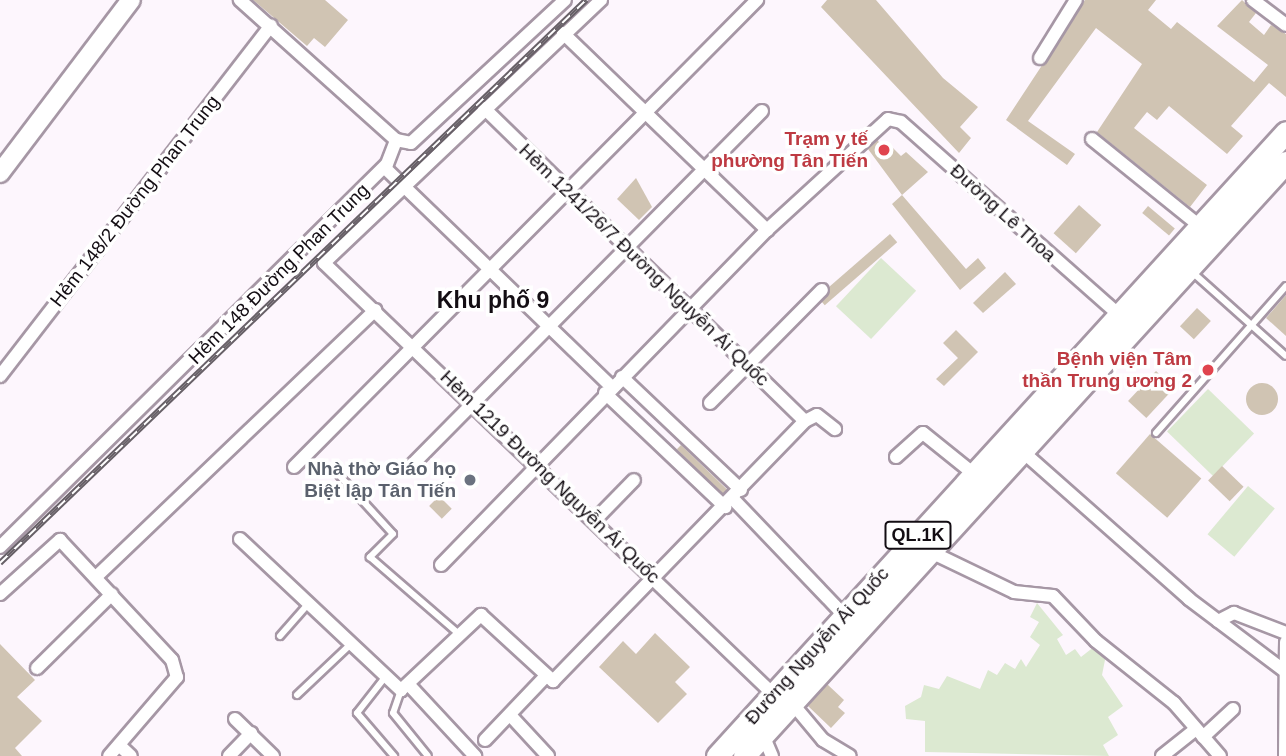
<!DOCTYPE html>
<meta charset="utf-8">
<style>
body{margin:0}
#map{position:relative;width:1286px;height:756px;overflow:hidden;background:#fdf6fd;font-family:Helvetica,sans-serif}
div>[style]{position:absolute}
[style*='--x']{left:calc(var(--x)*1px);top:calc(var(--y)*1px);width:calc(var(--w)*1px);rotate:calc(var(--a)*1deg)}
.green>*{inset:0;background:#dce9d1;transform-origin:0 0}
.building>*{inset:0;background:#d0c4b3;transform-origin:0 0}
.round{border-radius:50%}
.roads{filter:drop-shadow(2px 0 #a697a5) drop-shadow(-2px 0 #a697a5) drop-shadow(0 2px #a697a5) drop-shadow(0 -2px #a697a5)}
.service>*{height:6px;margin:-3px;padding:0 3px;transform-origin:3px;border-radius:3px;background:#fff}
.minor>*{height:12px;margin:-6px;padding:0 6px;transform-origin:6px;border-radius:6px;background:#fff}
.secondary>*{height:18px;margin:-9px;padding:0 9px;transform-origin:9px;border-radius:9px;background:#fff}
.primary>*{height:21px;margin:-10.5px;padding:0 10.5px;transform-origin:10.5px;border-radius:10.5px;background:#fff}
.rail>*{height:6px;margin-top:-3px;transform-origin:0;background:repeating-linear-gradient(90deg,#fff 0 10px,#676067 0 20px);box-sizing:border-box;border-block:2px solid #676067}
.dots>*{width:19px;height:19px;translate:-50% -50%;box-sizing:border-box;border:4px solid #fff;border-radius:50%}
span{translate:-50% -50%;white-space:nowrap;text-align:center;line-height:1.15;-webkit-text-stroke:7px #fff;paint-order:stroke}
.shield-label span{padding:2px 5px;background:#fff;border:2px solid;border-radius:5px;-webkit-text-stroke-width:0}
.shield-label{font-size:18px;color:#130d13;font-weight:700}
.health-label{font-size:19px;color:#be3a42;font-weight:700}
.right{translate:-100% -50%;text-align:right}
.street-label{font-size:19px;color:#130d13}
.worship-label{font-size:19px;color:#5b616d;font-weight:700}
.quarter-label{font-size:23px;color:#130d13;font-weight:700}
</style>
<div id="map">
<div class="green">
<i style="left:881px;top:258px;width:48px;height:66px;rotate:43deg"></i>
<i style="left:1208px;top:389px;width:64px;height:59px;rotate:44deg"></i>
<i style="left:1248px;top:486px;width:35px;height:63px;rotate:40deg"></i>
<i style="clip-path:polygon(1037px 603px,1063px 635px,1057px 639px,1066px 655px,1075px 649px,1081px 657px,1095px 646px,1106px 655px,1102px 675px,1123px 706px,1108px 717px,1118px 735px,1103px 745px,1109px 756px,925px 752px,925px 721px,906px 719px,905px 706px,921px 697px,924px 685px,939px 689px,947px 676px,980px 689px,988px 670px,997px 675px,1005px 663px,1015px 669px,1021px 659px,1026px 667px,1040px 645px,1030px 637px,1039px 622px,1030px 617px)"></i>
</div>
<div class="building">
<i style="clip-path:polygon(253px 0,325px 0,348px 20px,325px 47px,314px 38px,307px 46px)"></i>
<i style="clip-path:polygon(827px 0,876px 0,943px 78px,978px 107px,960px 127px,971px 138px,959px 153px,821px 7px)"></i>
<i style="clip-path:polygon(1085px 0,1156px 0,1148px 10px,1171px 29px,1177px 22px,1254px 82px,1268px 65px,1217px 26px,1242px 0,1256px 13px,1249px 22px,1264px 35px,1271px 25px,1286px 34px,1286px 97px,1269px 83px,1231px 126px,1243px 136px,1227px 154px,1169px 106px,1157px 120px,1147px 112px,1134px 128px,1207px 185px,1190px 207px,1097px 132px,1142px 64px,1096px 28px,1028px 121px,1075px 154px,1067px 165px,1006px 120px)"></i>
<i style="clip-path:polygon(878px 140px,881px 149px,892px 147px,901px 156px,906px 152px,928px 172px,902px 195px,966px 269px,978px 258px,986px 268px,960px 290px,892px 204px,902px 195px,868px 149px)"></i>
<i style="clip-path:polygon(636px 178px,652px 207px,639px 220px,617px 199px)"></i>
<i style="left:1079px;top:205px;width:30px;height:38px;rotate:42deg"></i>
<i style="left:1148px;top:206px;width:35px;height:9px;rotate:40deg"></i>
<i style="left:890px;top:234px;width:11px;height:96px;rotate:49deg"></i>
<i style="clip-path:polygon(1005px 272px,1016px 284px,983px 313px,973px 303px)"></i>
<i style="clip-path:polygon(1286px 295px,1286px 336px,1266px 318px)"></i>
<i style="left:1197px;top:308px;width:19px;height:25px;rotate:43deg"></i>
<i style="clip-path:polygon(956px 330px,978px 352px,944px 386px,936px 379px,958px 358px,943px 343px)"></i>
<i style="left:1156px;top:371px;width:25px;height:41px;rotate:43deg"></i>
<i class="round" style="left:1246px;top:383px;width:32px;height:32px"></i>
<i style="left:1150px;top:434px;width:68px;height:52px;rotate:41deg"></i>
<i style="left:681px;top:445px;width:64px;height:6px;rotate:44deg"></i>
<i style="left:1222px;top:466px;width:30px;height:20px;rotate:44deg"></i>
<i style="left:439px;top:496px;width:18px;height:14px;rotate:45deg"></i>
<i style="clip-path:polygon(655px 633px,690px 667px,675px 682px,687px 694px,658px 723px,599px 667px,623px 641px,636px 654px)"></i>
<i style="clip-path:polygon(0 644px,35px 680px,17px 697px,42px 721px,15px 748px,22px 756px,0 756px)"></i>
<i style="clip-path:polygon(827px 684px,844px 700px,838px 707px,845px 713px,831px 728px,808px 706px)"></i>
</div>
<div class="roads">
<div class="service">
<i style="--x:1191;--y:271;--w:127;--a:41.8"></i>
<i style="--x:1156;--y:433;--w:196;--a:-48.5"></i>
<i style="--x:338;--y:474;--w:81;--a:47.5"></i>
<i style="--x:393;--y:534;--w:33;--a:135"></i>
<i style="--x:370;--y:557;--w:118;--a:40.9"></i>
<i style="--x:280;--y:636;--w:44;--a:-48.7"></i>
<i style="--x:386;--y:676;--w:47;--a:128.1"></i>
<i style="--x:357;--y:713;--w:57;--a:49.3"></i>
<i style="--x:401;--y:690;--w:24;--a:109"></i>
<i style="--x:393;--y:713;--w:55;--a:50.9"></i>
<i style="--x:297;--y:695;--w:76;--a:-43.4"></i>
</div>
<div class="minor">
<i style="--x:601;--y:0;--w:382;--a:136.5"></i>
<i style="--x:324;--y:263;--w:622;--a:43.83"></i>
<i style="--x:1253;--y:0;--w:41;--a:37.1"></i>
<i style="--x:563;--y:33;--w:284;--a:44"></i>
<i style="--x:1040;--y:58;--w:68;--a:-58.2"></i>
<i style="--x:484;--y:108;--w:448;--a:44.3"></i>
<i style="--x:1092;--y:139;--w:139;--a:38.9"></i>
<i style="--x:396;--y:140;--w:15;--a:11"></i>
<i style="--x:411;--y:143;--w:210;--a:-42.9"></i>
<i style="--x:385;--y:168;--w:315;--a:44"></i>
<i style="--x:0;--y:376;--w:443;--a:-52.3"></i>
<i style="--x:622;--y:377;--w:164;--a:43.5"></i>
<i style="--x:605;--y:393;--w:166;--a:43.5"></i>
<i style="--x:710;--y:403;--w:159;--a:-45.3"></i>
<i style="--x:1022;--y:451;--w:223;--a:41.5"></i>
<i style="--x:1189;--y:599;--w:121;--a:37"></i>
<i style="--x:896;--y:457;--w:36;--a:-42"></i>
<i style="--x:923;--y:433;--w:65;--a:38.8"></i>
<i style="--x:294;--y:467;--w:658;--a:-45.25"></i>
<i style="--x:409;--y:468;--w:502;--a:-45.32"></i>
<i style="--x:733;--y:499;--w:162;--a:46.3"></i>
<i style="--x:594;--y:521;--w:57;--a:-45.7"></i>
<i style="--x:240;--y:539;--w:221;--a:43.2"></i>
<i style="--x:401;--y:690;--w:110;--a:-43.2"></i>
<i style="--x:481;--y:615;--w:98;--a:42.5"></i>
<i style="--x:553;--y:681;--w:362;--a:-45.9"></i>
<i style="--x:805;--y:421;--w:13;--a:-27"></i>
<i style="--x:817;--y:415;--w:23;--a:38"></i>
<i style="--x:0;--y:547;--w:544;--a:-44.7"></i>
<i style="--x:387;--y:164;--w:26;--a:-69"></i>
<i style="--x:396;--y:140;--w:210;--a:-138.1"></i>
<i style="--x:931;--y:552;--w:92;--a:25.7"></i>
<i style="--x:1014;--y:592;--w:39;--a:6"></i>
<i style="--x:1053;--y:596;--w:62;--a:46.3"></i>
<i style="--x:1096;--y:641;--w:100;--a:38.5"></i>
<i style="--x:1174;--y:703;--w:70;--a:49"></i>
<i style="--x:441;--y:565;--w:467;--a:-45.8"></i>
<i style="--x:767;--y:230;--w:164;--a:-42.5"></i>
<i style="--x:888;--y:119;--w:13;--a:13"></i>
<i style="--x:901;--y:122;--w:291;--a:41.5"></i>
<i style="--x:97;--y:576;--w:385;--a:-43.7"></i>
<i style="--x:0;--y:594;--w:81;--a:-42"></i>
<i style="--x:60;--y:540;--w:164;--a:47"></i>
<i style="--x:172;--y:660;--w:18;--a:74"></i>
<i style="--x:177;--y:677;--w:104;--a:130.7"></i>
<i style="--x:1218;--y:621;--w:18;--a:-27"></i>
<i style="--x:1234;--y:613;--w:56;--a:21"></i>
<i style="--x:37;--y:668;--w:105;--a:-44.6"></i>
<i style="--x:410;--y:686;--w:96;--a:47.1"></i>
<i style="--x:792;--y:703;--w:48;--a:50"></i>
<i style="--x:823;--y:740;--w:31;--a:31"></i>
<i style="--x:510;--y:715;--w:56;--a:47.2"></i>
<i style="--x:235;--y:719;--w:53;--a:44.2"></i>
<i style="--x:763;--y:735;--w:23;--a:67"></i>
<i style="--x:1203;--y:737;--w:41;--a:-43"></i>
<i style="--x:485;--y:740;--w:87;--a:-46.4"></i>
<i style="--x:119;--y:745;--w:16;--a:43"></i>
<i style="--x:229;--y:756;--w:32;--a:-46"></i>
<i style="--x:1162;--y:756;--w:43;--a:-38.5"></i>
<i style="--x:1285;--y:756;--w:114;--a:-89.5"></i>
</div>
<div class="secondary">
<i style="--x:0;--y:173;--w:217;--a:-52.9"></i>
</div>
<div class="primary">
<i style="--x:717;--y:756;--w:844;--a:-47.64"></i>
<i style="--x:744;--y:756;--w:804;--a:-47.62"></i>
</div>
</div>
<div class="rail">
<i style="--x:0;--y:563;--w:813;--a:-43.85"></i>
</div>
<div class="dots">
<i style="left:884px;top:150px;background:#e0444e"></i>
<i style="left:1208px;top:370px;background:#e0444e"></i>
<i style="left:470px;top:480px;background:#6b7280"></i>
</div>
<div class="shield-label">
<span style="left:918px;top:535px">QL.1K</span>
</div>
<div class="health-label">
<span class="right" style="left:868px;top:150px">Trạm y tế<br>phường Tân Tiến</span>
<span class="right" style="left:1192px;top:370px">Bệnh viện Tâm<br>thần Trung ương 2</span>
</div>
<div class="street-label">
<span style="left:135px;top:201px;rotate:-52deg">Hẻm 148/2 Đường Phan Trung</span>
<span style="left:1003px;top:213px;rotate:42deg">Đường Lê Thoa</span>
<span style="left:644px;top:265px;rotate:44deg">Hẻm 1241/26/7 Đường Nguyễn Ái Quốc</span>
<span style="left:279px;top:274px;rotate:-45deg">Hẻm 148 Đường Phan Trung</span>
<span style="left:550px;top:477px;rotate:44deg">Hẻm 1219 Đường Nguyễn Ái Quốc</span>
<span style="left:817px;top:646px;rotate:-48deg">Đường Nguyễn Ái Quốc</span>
</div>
<div class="worship-label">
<span class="right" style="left:456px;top:480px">Nhà thờ Giáo họ<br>Biệt lập Tân Tiến</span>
</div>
<div class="quarter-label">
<span style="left:493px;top:300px">Khu phố 9</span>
</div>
</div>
